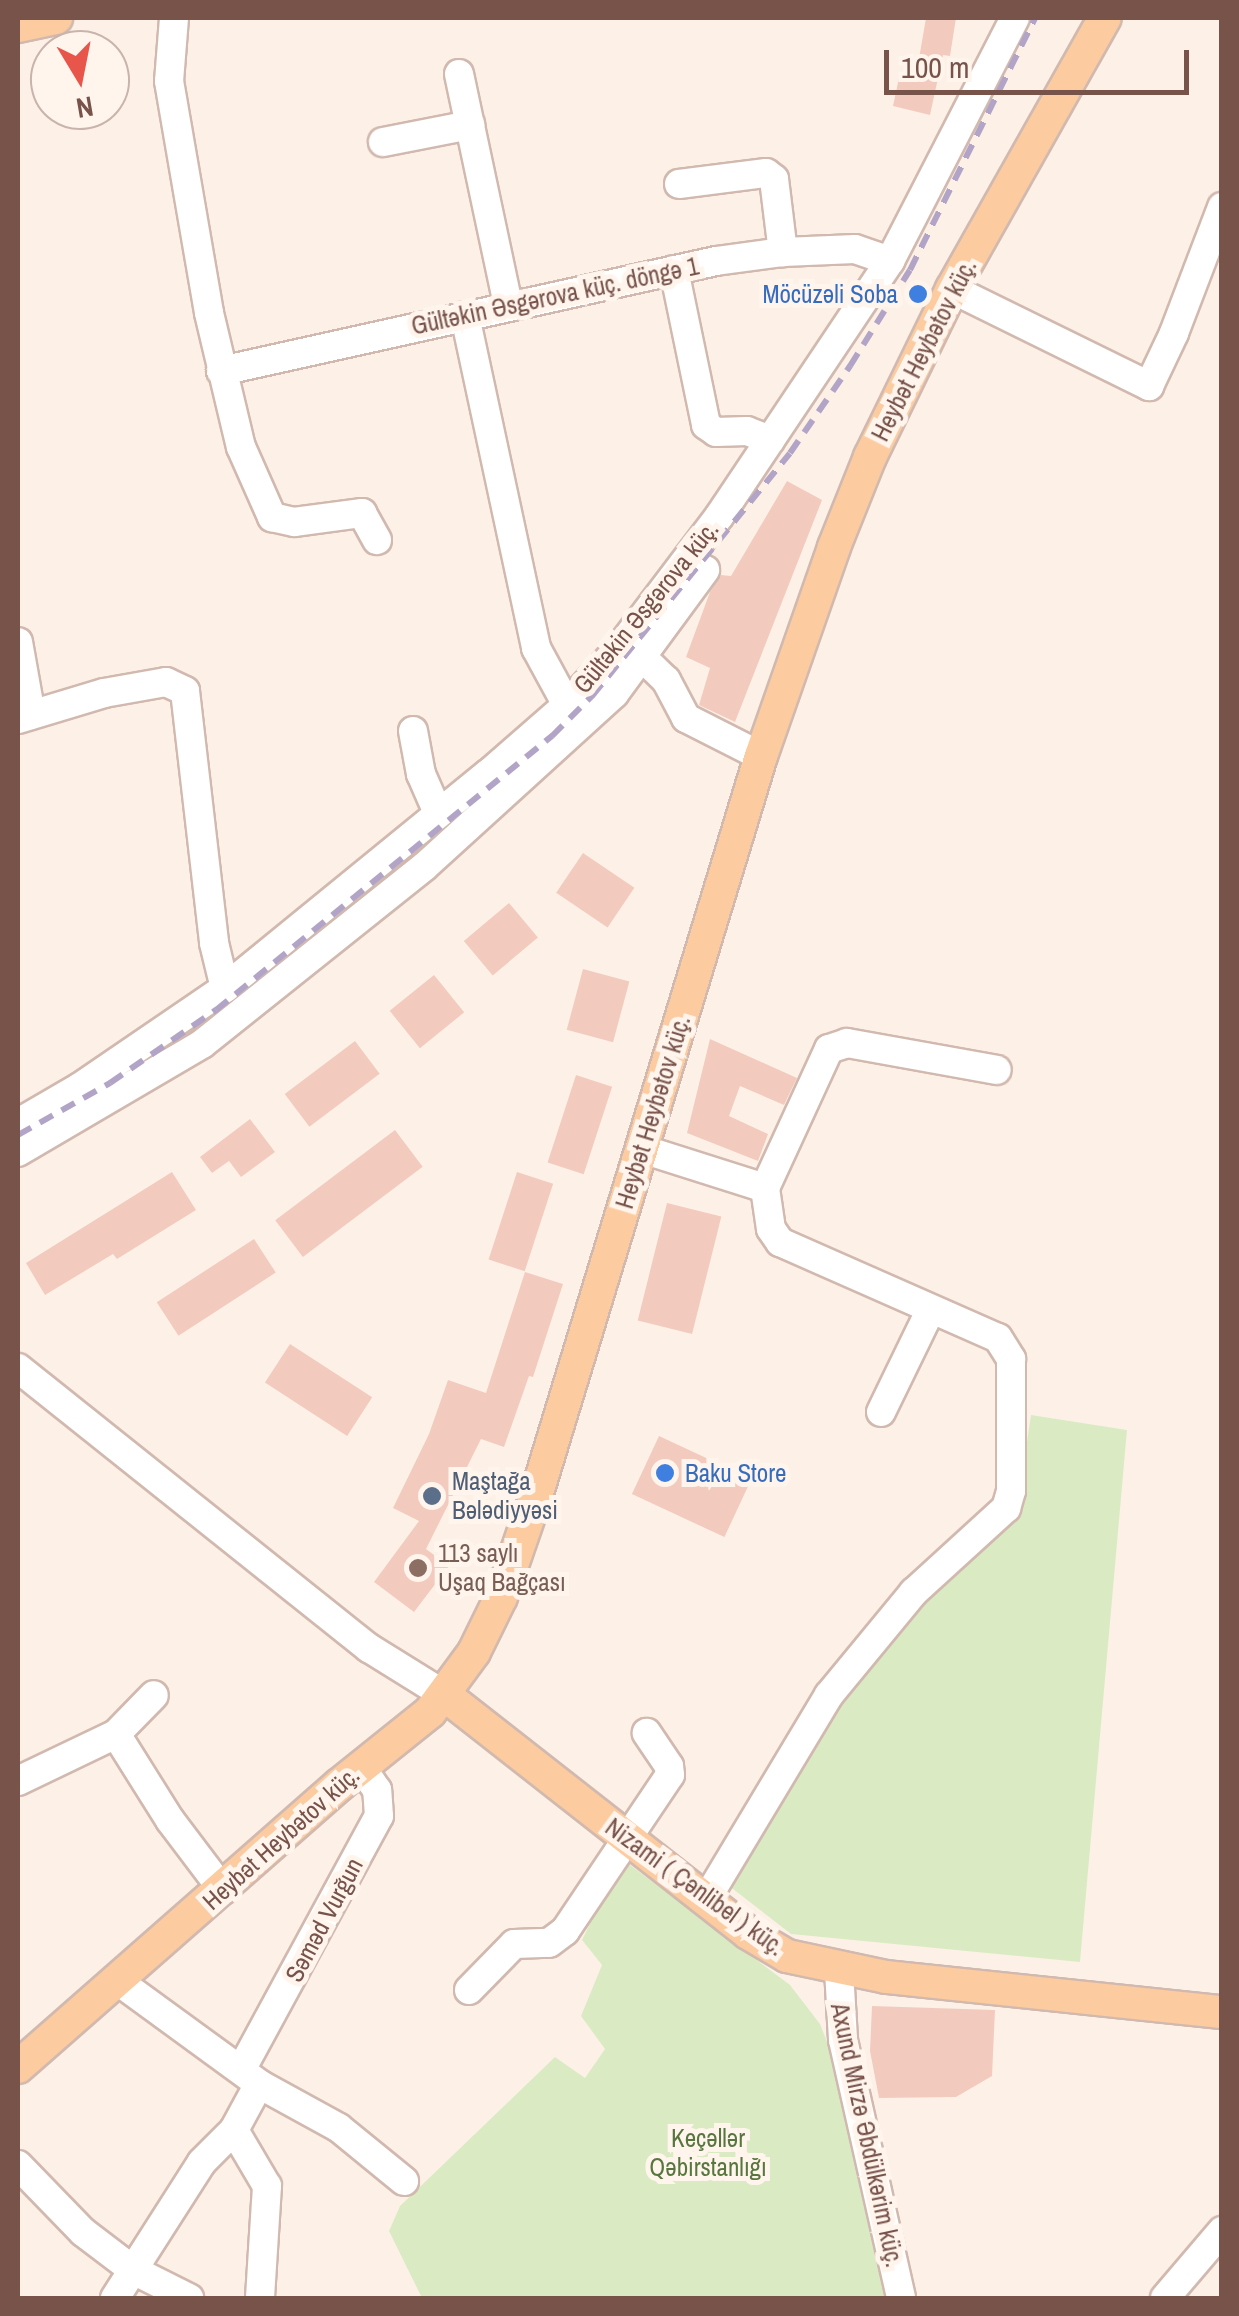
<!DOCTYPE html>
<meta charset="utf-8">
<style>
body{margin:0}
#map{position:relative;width:1239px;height:2316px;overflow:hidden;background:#fdf1e7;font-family:"Archivo Narrow",sans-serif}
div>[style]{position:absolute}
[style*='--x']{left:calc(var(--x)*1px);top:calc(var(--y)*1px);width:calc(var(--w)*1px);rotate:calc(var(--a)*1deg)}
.green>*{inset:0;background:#daebc4}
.building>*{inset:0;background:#f3cbbe;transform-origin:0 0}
.roads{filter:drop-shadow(2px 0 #d1b9af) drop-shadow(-2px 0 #d1b9af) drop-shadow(0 2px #d1b9af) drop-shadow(0 -2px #d1b9af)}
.minor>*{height:28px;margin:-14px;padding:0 14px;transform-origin:14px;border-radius:14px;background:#fff}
.major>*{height:32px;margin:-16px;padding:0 16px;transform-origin:16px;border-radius:16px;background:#fccb9f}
.rail>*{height:6px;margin-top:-3px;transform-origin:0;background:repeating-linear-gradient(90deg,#b2a4c7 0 15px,transparent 0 25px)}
.dots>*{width:28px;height:28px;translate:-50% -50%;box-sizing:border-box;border:5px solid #fff5ed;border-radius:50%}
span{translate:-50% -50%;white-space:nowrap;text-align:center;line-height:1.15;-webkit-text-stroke:10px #fff5ed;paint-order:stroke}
.shop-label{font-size:25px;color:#366cbe}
.right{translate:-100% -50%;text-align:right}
.left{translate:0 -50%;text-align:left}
.street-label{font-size:25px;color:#77534a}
.service-label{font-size:25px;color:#4e5e75}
.education-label{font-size:25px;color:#785e54}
.park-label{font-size:25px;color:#58773f}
.frame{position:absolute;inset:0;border:20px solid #77534a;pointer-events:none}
.north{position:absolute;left:30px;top:30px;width:100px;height:100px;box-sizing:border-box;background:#fff5ed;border:2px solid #c9b4ac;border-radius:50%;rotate:170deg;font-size:28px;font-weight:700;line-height:40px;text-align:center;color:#77534a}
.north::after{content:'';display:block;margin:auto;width:35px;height:45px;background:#e8564b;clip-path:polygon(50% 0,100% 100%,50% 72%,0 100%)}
.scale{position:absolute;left:884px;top:50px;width:305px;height:45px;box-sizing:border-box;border:5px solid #77534a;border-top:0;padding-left:12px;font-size:30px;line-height:35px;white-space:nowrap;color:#77534a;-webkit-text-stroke:8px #fff5ed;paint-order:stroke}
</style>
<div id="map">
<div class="green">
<i style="clip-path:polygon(1031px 1415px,1127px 1430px,1080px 1962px,791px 1934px,724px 1882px,848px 1686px,927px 1591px,1015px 1522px)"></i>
<i style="clip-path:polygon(622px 1859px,790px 1985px,820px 2024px,837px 2067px,886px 2298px,422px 2298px,389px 2231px,400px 2206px,555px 2057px,585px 2078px,605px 2049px,581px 2016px,602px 1965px,582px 1940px)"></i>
</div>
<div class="building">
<i style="clip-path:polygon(926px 18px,956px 18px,950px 56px,943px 55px,930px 115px,893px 106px,900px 73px,916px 76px)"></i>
<i style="clip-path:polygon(787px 481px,822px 500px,735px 722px,699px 705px,710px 668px,686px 657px,710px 592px,721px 575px,731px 576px)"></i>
<i style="left:583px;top:853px;width:62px;height:48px;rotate:34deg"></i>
<i style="left:509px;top:903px;width:45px;height:59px;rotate:50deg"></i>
<i style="left:583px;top:969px;width:48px;height:63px;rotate:15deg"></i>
<i style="left:434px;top:975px;width:48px;height:57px;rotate:51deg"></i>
<i style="clip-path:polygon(710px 1039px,797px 1078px,784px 1105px,740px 1086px,729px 1116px,768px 1134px,758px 1161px,687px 1133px)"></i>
<i style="left:355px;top:1041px;width:41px;height:88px;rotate:53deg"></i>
<i style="left:576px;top:1075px;width:38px;height:92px;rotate:18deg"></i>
<i style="clip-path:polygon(250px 1119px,275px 1152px,241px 1177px,229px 1161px,212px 1173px,200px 1157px)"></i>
<i style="left:395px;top:1130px;width:46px;height:150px;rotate:53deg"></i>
<i style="clip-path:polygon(172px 1172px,196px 1210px,117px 1259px,113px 1254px,45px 1295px,26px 1263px)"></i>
<i style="left:517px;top:1172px;width:38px;height:92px;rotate:18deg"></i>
<i style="left:667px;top:1203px;width:56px;height:121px;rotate:14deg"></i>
<i style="left:254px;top:1239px;width:40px;height:116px;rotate:57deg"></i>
<i style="clip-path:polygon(525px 1272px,563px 1284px,533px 1377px,529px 1376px,504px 1447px,481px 1439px,426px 1549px,449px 1566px,414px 1612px,374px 1582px,419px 1521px,393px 1508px,429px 1434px,448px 1380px,486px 1393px)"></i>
<i style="left:290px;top:1344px;width:98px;height:46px;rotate:33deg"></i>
<i style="left:659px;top:1436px;width:102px;height:64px;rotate:25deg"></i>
<i style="clip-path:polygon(872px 2006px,995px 2010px,992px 2076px,956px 2097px,879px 2098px,870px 2051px)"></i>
</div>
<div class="roads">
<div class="minor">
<i style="--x:174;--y:18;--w:63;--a:94.5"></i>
<i style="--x:169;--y:81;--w:235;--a:80.2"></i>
<i style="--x:209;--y:313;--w:138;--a:76.6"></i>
<i style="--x:241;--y:447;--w:77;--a:66.1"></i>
<i style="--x:272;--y:517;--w:23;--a:13"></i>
<i style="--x:294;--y:522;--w:69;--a:-7.5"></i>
<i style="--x:362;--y:513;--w:31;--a:61"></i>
<i style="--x:459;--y:74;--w:236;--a:78"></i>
<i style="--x:383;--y:142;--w:89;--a:-11.1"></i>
<i style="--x:679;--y:184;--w:88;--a:-7.2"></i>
<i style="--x:766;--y:173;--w:10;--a:37"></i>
<i style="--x:774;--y:179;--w:74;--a:83"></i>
<i style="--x:674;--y:270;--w:158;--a:78.3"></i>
<i style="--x:706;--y:425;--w:12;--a:35"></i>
<i style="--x:716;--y:432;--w:31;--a:-2"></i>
<i style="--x:747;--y:431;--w:25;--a:21"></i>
<i style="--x:952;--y:289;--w:220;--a:26.2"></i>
<i style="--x:1149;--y:386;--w:59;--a:-64.7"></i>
<i style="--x:1174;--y:333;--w:135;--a:-69.1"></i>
<i style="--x:465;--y:316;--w:340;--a:77.9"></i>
<i style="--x:536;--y:648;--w:65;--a:61.5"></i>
<i style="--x:221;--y:371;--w:507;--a:-12.53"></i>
<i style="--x:716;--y:261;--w:68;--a:-7.7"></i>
<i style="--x:783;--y:252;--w:72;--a:-2.4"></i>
<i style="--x:855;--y:249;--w:37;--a:19"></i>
<i style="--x:18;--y:642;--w:74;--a:79.9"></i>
<i style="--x:643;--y:658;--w:32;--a:44"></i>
<i style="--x:666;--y:680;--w:43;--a:62.2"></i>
<i style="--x:686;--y:718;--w:84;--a:26.9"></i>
<i style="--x:18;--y:719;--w:90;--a:-16.8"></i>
<i style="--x:104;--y:693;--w:63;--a:-10.1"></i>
<i style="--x:166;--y:682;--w:21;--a:25"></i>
<i style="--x:185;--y:691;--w:254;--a:83.4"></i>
<i style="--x:214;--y:943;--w:46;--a:76.3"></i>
<i style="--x:413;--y:731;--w:44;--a:79.5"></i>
<i style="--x:421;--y:774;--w:43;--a:66.4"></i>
<i style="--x:18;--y:1123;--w:72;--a:-30.1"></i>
<i style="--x:80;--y:1087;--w:176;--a:-34.3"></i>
<i style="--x:225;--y:988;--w:340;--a:-39.2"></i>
<i style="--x:489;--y:773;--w:103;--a:-41.1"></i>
<i style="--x:567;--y:705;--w:80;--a:-47.5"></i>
<i style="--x:621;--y:646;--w:164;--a:-52.9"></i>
<i style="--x:720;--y:515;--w:306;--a:-56.2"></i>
<i style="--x:890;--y:261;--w:273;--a:-62.8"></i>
<i style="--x:642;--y:1149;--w:129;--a:17.6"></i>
<i style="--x:765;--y:1188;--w:41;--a:81.7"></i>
<i style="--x:771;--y:1229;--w:16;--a:55"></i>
<i style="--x:780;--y:1242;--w:238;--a:23.8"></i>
<i style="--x:998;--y:1338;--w:25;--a:58"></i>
<i style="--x:1011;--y:1359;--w:132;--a:90"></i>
<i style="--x:1011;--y:1491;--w:18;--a:106"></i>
<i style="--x:1006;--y:1508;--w:125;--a:137.6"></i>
<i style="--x:914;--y:1592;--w:134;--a:129.5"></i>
<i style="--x:829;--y:1695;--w:239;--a:121"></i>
<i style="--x:18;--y:1152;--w:213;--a:-30.4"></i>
<i style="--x:202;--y:1044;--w:285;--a:-38.6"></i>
<i style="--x:425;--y:866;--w:256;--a:-42.3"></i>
<i style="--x:614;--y:694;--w:154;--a:-53.7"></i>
<i style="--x:765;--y:1188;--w:153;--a:-65.3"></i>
<i style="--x:829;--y:1049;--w:19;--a:-18"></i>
<i style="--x:847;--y:1043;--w:152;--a:10.2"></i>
<i style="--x:18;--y:1368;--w:449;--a:38.6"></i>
<i style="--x:369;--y:1648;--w:91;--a:31.9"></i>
<i style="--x:881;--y:1412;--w:114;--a:-64.1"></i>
<i style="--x:116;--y:1734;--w:102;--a:57.9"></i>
<i style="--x:170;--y:1820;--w:88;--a:52.9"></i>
<i style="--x:18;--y:1781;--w:109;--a:-25.6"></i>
<i style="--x:116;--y:1734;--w:54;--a:-45.7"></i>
<i style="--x:839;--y:1970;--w:70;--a:86.7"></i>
<i style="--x:843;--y:2040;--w:264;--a:77.3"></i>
<i style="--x:118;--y:1981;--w:175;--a:36.1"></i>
<i style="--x:259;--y:2084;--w:91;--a:28.8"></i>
<i style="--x:339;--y:2128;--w:84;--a:39.2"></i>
<i style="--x:469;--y:1990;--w:64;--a:-45.6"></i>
<i style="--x:514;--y:1944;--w:35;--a:-2"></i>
<i style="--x:549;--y:1943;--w:20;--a:-37"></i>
<i style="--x:565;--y:1931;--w:188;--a:-56.1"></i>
<i style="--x:670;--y:1775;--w:9;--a:-96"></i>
<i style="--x:669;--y:1766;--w:40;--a:-124"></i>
<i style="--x:241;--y:2070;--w:289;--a:-61.5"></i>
<i style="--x:379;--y:1816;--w:26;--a:-94"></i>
<i style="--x:377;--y:1790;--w:29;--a:-124"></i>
<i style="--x:234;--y:2130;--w:65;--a:59.5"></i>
<i style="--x:267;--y:2186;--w:112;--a:93.6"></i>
<i style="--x:18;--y:2165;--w:93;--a:45.9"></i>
<i style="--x:83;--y:2232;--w:63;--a:37.2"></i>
<i style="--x:133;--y:2270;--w:63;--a:26.6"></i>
<i style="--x:115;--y:2298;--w:161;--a:-57.4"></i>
<i style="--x:202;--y:2162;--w:45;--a:-45"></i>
<i style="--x:234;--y:2130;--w:52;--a:-61.5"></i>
<i style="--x:1165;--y:2298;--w:88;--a:-49.6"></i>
</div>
<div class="major">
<i style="--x:18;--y:26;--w:39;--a:-12"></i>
<i style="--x:446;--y:1696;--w:384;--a:38.1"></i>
<i style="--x:748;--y:1933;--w:45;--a:30.5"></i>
<i style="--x:787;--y:1956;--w:102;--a:11.9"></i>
<i style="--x:887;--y:1977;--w:337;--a:6"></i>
<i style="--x:18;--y:2067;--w:427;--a:-41.3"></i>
<i style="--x:339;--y:1785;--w:117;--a:-38.7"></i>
<i style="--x:430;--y:1712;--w:74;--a:-53.7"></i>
<i style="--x:474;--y:1652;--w:61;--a:-63.9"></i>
<i style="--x:501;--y:1597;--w:107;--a:-70.9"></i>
<i style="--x:536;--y:1496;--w:773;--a:-73.09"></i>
<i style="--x:761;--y:756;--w:221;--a:-70.7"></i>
<i style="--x:834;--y:547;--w:97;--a:-68.2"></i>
<i style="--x:870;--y:457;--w:187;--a:-64"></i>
<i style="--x:952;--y:289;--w:311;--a:-60.6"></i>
</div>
</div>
<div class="rail">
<i style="--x:18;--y:1135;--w:106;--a:-29.5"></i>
<i style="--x:110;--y:1083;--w:129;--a:-34.6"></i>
<i style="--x:216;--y:1010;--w:434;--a:-39.2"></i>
<i style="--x:552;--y:736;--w:57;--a:-45"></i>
<i style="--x:592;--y:696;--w:313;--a:-50.8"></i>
<i style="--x:790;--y:453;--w:106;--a:-55.4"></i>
<i style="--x:850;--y:366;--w:113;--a:-58"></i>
<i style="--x:910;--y:270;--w:281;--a:-63.6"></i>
</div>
<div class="dots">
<i style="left:918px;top:294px;background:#3f7fe0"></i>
<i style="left:665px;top:1473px;background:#3f7fe0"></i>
<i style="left:432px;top:1496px;background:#5c6f8a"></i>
<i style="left:418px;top:1568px;background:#8d6e63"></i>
</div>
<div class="shop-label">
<span class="right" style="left:898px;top:294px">Möcüzəli Soba</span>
<span class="left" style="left:685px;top:1473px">Baku Store</span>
</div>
<div class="street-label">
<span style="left:555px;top:296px;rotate:-12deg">Gültəkin Əsgərova küç. döngə 1</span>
<span style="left:924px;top:350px;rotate:-63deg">Heybət Heybətov küç.</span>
<span style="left:646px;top:607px;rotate:-51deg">Gültəkin Əsgərova küç.</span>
<span style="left:653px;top:1112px;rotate:-73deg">Heybət Heybətov küç.</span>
<span style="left:281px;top:1838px;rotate:-42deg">Heybət Heybətov küç.</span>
<span style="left:695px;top:1887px;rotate:36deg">Nizami ( Çənlibel ) küç.</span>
<span style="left:324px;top:1920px;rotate:-62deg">Səməd Vurğun</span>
<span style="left:867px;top:2135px;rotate:78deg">Axund Mirzə Əbdülkərim küç.</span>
</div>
<div class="service-label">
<span class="left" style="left:452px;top:1496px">Maştağa<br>Bələdiyyəsi</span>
</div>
<div class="education-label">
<span class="left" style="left:438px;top:1568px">113 saylı<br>Uşaq Bağçası</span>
</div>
<div class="park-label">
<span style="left:708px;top:2153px">Keçəllər<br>Qəbirstanlığı</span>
</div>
<div class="frame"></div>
<div class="north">N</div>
<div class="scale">100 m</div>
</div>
